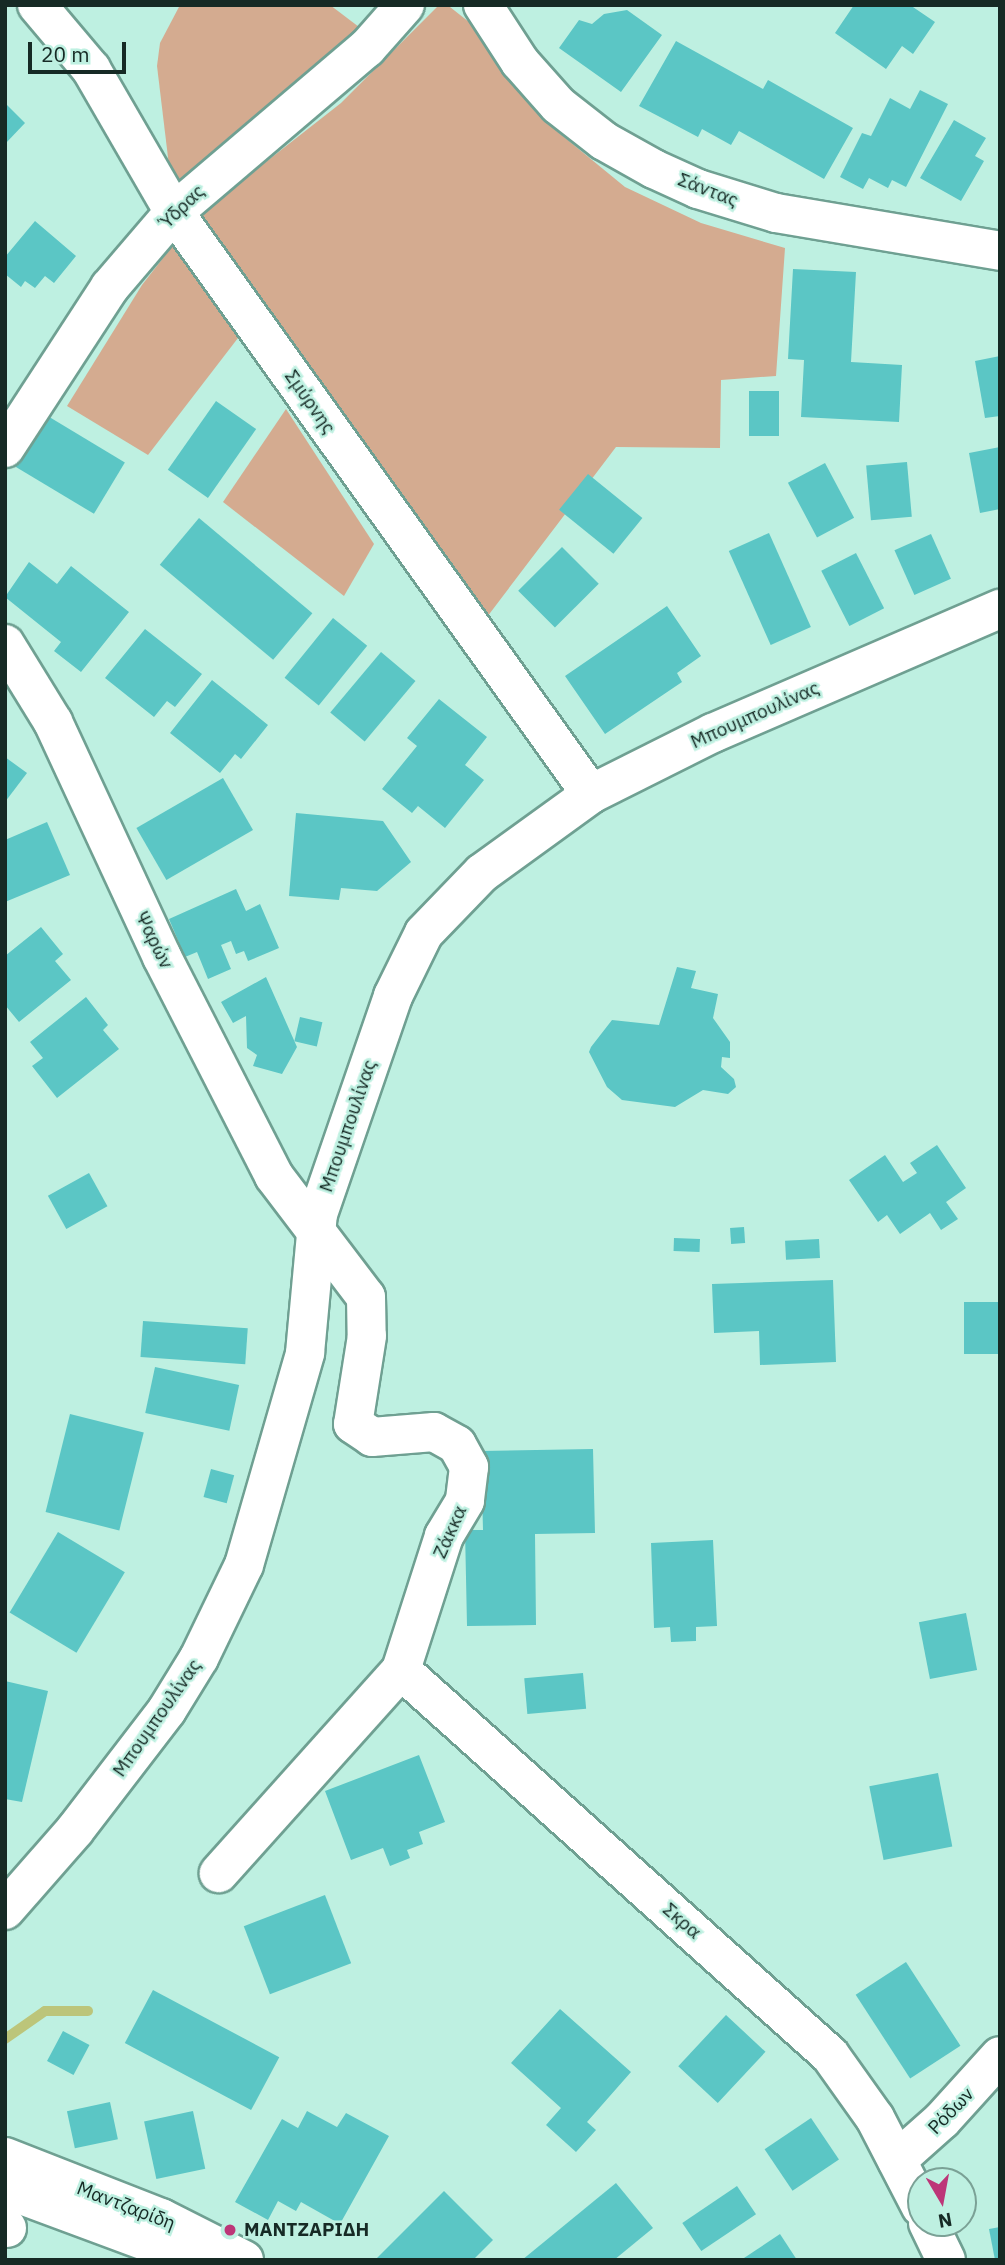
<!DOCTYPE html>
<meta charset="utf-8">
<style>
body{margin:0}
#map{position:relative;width:1005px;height:2265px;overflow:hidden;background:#bef0e1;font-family:"IBM Plex Sans",sans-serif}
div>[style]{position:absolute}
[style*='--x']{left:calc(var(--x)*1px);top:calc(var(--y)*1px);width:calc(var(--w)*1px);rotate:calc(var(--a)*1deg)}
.green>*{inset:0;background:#d4ab90}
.stream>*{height:10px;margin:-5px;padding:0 5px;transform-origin:5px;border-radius:5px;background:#bcc57a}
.building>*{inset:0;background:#5bc6c5;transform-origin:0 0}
.roads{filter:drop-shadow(2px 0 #6fa092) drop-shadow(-2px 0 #6fa092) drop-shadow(0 2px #6fa092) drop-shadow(0 -2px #6fa092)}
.minor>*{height:38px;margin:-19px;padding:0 19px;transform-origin:19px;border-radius:19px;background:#fff}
.dots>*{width:19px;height:19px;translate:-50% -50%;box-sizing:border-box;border:4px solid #bef0e1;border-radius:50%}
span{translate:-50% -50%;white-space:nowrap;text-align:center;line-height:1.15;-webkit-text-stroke:5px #bef0e1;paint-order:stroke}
.street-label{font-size:19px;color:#162a25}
.poi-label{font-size:19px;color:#162a25;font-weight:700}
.left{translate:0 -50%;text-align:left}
.frame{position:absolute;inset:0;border:7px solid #162a25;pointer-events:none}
.north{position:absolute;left:907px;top:2167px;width:70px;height:70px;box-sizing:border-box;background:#bef0e1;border:2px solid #7ba196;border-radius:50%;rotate:170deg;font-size:19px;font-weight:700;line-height:28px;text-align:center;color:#162a25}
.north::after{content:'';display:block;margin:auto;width:24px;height:32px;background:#bd3678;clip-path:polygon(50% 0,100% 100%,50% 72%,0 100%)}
.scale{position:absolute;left:28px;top:42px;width:98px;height:32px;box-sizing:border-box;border:4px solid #162a25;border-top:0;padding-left:9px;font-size:21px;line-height:24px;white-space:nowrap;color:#162a25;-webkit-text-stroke:5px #bef0e1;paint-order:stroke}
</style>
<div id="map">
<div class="green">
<i style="clip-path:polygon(180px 5px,330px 5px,359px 27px,179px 184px,170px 174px,157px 66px,160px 43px)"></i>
<i style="clip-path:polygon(438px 6px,450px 7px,469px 22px,542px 119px,625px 187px,701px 223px,785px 248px,776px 376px,721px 380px,720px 448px,616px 447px,484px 621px,198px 215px,341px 103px)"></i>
<i style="clip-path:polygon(174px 244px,238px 338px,148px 455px,67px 406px,142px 285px)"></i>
<i style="clip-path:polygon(286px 409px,374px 544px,344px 596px,223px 502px)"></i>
</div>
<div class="stream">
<i style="--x:5;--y:2039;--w:49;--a:-35"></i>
<i style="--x:45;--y:2011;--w:43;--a:0"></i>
</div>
<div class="building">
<i style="clip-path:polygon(854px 5px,910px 5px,935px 22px,913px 54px,902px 46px,886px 69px,835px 33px)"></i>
<i style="clip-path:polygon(627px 10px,662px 35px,621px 92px,559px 48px,579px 20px,592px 24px,604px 14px)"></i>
<i style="clip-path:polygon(676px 41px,763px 89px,768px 80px,853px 128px,824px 179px,739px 131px,731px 145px,702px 129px,698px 137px,639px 106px)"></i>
<i style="clip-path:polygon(920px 90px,948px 104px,906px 187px,892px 180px,888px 188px,869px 178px,863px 189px,840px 177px,862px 133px,871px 136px,890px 98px,910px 109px)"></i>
<i style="clip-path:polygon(5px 103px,25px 123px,5px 144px)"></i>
<i style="clip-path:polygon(954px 120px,986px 138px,975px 156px,984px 161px,961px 201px,920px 178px)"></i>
<i style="clip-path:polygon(35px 221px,76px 256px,54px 283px,45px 276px,35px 288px,25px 281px,21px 287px,5px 274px,5px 257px)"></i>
<i style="clip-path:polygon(793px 269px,856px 272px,851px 362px,902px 365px,899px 422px,801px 417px,804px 360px,788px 359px)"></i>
<i style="clip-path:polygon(1000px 356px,1000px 416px,985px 418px,975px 361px)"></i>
<i style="left:779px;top:391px;width:45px;height:30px;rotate:90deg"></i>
<i style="left:216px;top:401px;width:49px;height:84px;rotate:35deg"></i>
<i style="left:46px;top:415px;width:92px;height:60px;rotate:31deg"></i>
<i style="clip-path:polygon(1000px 447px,1000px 509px,980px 513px,969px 453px)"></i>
<i style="left:907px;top:462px;width:55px;height:41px;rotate:85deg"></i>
<i style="left:825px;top:463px;width:62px;height:42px;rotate:62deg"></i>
<i style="left:588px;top:474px;width:70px;height:46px;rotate:39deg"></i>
<i style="left:199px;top:518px;width:148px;height:61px;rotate:40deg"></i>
<i style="left:769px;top:533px;width:103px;height:44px;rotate:66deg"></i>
<i style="left:931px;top:534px;width:49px;height:40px;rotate:66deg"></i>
<i style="left:562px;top:547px;width:52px;height:62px;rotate:45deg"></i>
<i style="left:856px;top:553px;width:62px;height:39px;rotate:63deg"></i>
<i style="clip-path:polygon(29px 562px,57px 584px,71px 566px,129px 612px,81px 672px,54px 651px,61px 642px,5px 597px)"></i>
<i style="clip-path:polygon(667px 606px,701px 656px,677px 673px,682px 682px,605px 734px,565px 676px)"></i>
<i style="left:333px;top:618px;width:44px;height:77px;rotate:39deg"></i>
<i style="clip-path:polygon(145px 629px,202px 674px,175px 707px,167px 701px,154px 717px,105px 678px)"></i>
<i style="left:381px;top:652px;width:45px;height:79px;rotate:40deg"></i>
<i style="clip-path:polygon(212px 680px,268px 725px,241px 759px,235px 754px,220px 773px,170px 733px)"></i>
<i style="clip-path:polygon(439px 699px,487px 737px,465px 765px,484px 780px,445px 828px,418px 806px,412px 813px,382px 789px,417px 746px,407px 738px)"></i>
<i style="clip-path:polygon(5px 757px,27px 773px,5px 802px)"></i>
<i style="left:223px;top:778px;width:60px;height:100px;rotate:60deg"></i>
<i style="clip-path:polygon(296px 813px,383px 821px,411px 862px,377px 891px,341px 888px,339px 900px,289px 896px)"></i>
<i style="clip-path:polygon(47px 822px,70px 875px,5px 902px,5px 840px)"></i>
<i style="clip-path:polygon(236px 889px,246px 911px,260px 904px,279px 948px,248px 961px,244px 951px,236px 954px,231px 941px,221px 945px,231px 969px,208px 979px,197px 952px,185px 957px,169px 919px)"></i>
<i style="clip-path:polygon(41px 927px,63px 954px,55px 961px,71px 980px,19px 1022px,5px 1005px,5px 956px)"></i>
<i style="clip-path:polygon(677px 967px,696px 971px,691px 988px,718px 994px,713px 1018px,730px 1042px,730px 1058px,722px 1057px,721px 1067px,734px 1079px,736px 1087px,728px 1094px,703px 1090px,675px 1107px,622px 1100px,607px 1087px,589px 1052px,591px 1047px,612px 1020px,659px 1025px)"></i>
<i style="clip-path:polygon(266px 977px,297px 1047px,282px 1074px,253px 1066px,257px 1055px,247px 1048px,246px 1016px,233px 1023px,221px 1002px)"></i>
<i style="clip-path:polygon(86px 997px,108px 1025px,103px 1030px,119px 1049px,57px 1098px,32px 1066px,43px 1058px,30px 1042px)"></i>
<i style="left:300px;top:1017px;width:23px;height:25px;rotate:13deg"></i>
<i style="clip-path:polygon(937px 1145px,966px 1188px,946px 1202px,958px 1219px,941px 1230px,930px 1213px,900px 1234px,887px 1215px,878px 1222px,849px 1180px,885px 1155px,903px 1182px,917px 1173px,910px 1163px)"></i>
<i style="left:89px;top:1173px;width:38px;height:47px;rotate:61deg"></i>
<i style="left:744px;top:1227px;width:16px;height:14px;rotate:86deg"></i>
<i style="left:674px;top:1238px;width:26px;height:13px;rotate:2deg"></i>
<i style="left:819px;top:1239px;width:19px;height:34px;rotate:87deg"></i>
<i style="clip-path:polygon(833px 1280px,836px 1362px,760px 1365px,759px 1331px,714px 1333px,712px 1284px)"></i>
<i style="left:964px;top:1302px;width:36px;height:52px"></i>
<i style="left:143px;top:1321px;width:105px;height:36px;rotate:4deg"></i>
<i style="left:155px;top:1367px;width:86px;height:47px;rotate:12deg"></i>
<i style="left:70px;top:1414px;width:76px;height:101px;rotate:14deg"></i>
<i style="clip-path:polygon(593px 1449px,595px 1533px,535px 1534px,536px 1625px,467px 1626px,465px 1530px,483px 1530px,481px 1451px)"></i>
<i style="left:211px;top:1469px;width:24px;height:29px;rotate:15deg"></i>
<i style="left:58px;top:1532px;width:78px;height:94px;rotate:31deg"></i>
<i style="clip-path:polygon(713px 1540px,717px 1626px,696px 1627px,696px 1641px,671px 1642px,670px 1627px,654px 1628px,651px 1543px)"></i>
<i style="left:966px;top:1613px;width:58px;height:48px;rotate:79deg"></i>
<i style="left:583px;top:1673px;width:36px;height:59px;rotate:85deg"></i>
<i style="clip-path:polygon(5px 1681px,48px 1691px,22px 1802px,5px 1799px)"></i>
<i style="clip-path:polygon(419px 1755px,445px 1822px,419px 1832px,423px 1844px,407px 1850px,410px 1858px,390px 1866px,383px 1848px,351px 1860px,325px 1791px)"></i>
<i style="left:938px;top:1773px;width:75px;height:70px;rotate:79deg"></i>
<i style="left:325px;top:1895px;width:73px;height:87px;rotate:69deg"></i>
<i style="left:906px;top:1962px;width:100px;height:60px;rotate:57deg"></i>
<i style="left:153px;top:1990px;width:143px;height:60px;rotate:28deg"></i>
<i style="clip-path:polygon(560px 2009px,631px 2072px,587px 2122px,596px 2130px,576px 2152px,546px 2125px,561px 2108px,511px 2063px)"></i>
<i style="left:726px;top:2015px;width:54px;height:70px;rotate:43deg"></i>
<i style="left:63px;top:2031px;width:30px;height:34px;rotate:28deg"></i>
<i style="left:110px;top:2102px;width:38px;height:44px;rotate:78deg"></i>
<i style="left:193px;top:2111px;width:59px;height:50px;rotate:78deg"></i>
<i style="clip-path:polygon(307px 2111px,337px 2127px,346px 2113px,389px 2136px,340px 2224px,301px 2202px,296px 2211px,278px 2201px,268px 2220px,235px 2202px,282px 2119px,298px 2128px)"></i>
<i style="left:811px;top:2118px;width:50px;height:56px;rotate:56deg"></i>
<i style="clip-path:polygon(616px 2183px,653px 2228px,614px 2260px,522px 2260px)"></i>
<i style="left:737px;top:2186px;width:34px;height:66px;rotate:56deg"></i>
<i style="clip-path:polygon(444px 2191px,493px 2240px,473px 2260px,375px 2260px)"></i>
<i style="clip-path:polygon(1000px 2227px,1000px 2260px,995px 2260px,989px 2229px)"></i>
<i style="clip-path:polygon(780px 2234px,797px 2260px,741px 2260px)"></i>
</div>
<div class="roads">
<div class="minor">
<i style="--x:37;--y:5;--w:84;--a:49.8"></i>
<i style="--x:91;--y:69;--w:165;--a:59.9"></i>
<i style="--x:174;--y:212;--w:716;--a:54.38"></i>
<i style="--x:483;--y:5;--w:68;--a:57"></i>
<i style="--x:520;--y:62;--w:57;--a:48.5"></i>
<i style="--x:558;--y:105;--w:58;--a:38"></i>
<i style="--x:604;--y:141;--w:57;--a:29.2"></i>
<i style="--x:654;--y:169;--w:48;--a:24.4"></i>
<i style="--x:698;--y:189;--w:82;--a:17.1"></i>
<i style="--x:776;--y:213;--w:227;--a:9.6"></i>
<i style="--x:5;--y:448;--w:192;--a:-56.9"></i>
<i style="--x:110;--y:287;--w:99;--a:-49.5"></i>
<i style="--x:174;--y:212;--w:253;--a:-40.4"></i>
<i style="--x:367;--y:48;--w:57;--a:-48.5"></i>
<i style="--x:5;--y:644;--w:92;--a:58.4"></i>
<i style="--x:53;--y:722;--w:259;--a:65.1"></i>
<i style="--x:162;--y:957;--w:246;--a:62.9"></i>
<i style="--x:274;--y:1176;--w:152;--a:52.8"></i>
<i style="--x:366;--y:1297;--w:39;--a:89"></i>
<i style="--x:367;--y:1336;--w:89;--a:99"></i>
<i style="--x:353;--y:1424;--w:23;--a:34"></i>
<i style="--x:372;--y:1437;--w:62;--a:-4.6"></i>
<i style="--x:434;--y:1432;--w:26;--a:29"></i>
<i style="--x:457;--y:1445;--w:25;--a:61"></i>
<i style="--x:469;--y:1467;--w:34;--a:97"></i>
<i style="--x:465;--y:1501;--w:41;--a:121"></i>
<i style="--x:444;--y:1536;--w:141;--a:107.8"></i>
<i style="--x:401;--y:1670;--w:273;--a:131.9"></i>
<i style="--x:401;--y:1670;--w:576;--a:41.91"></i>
<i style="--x:830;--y:2055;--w:77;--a:54.5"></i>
<i style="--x:875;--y:2118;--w:100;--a:62.7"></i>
<i style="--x:5;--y:1910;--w:106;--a:-48.8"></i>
<i style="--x:75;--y:1830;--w:151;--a:-52.5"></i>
<i style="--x:167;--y:1710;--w:61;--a:-58.4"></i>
<i style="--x:199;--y:1658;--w:103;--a:-64.2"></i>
<i style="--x:244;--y:1565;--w:221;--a:-73.9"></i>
<i style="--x:305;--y:1353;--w:140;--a:-84.7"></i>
<i style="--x:318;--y:1214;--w:231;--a:-71"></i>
<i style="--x:393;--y:996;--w:70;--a:-63.8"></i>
<i style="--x:424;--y:933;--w:83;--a:-46"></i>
<i style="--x:482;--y:873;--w:135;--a:-35.9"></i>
<i style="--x:591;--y:794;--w:136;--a:-26.6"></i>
<i style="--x:713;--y:733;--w:313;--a:-23.4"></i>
<i style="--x:5;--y:2157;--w:168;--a:21.4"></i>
<i style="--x:161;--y:2218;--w:93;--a:26.8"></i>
<i style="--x:897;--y:2160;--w:60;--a:-41.6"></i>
<i style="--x:942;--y:2120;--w:86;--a:-47.8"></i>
<i style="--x:5;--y:2189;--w:153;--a:20.3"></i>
<i style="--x:148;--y:2242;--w:38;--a:29"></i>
<i style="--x:928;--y:2223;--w:41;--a:64.1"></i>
<i style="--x:5;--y:2228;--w:2;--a:0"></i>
</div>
</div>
<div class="dots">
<i style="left:230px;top:2230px;background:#bd3678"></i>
</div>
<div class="street-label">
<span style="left:708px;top:190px;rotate:21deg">Σάντας</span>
<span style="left:182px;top:207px;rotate:-44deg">Ύδρας</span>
<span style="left:310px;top:402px;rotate:55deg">Σμύρνης</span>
<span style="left:755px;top:715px;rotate:-24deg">Μπουμπουλίνας</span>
<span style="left:154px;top:940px;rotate:64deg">Ψαρών</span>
<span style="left:348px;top:1126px;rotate:-71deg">Μπουμπουλίνας</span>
<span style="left:450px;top:1532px;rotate:-66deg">Ζάκκα</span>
<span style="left:157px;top:1718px;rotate:-55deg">Μπουμπουλίνας</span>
<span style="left:682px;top:1921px;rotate:41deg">Σκρα</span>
<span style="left:951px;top:2111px;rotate:-46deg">Ρόδων</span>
<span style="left:126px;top:2206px;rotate:21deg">Μαντζαρίδη</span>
</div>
<div class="poi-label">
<span class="left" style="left:244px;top:2230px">ΜΑΝΤΖΑΡΙΔΗ</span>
</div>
<div class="frame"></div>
<div class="north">N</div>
<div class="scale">20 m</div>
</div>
